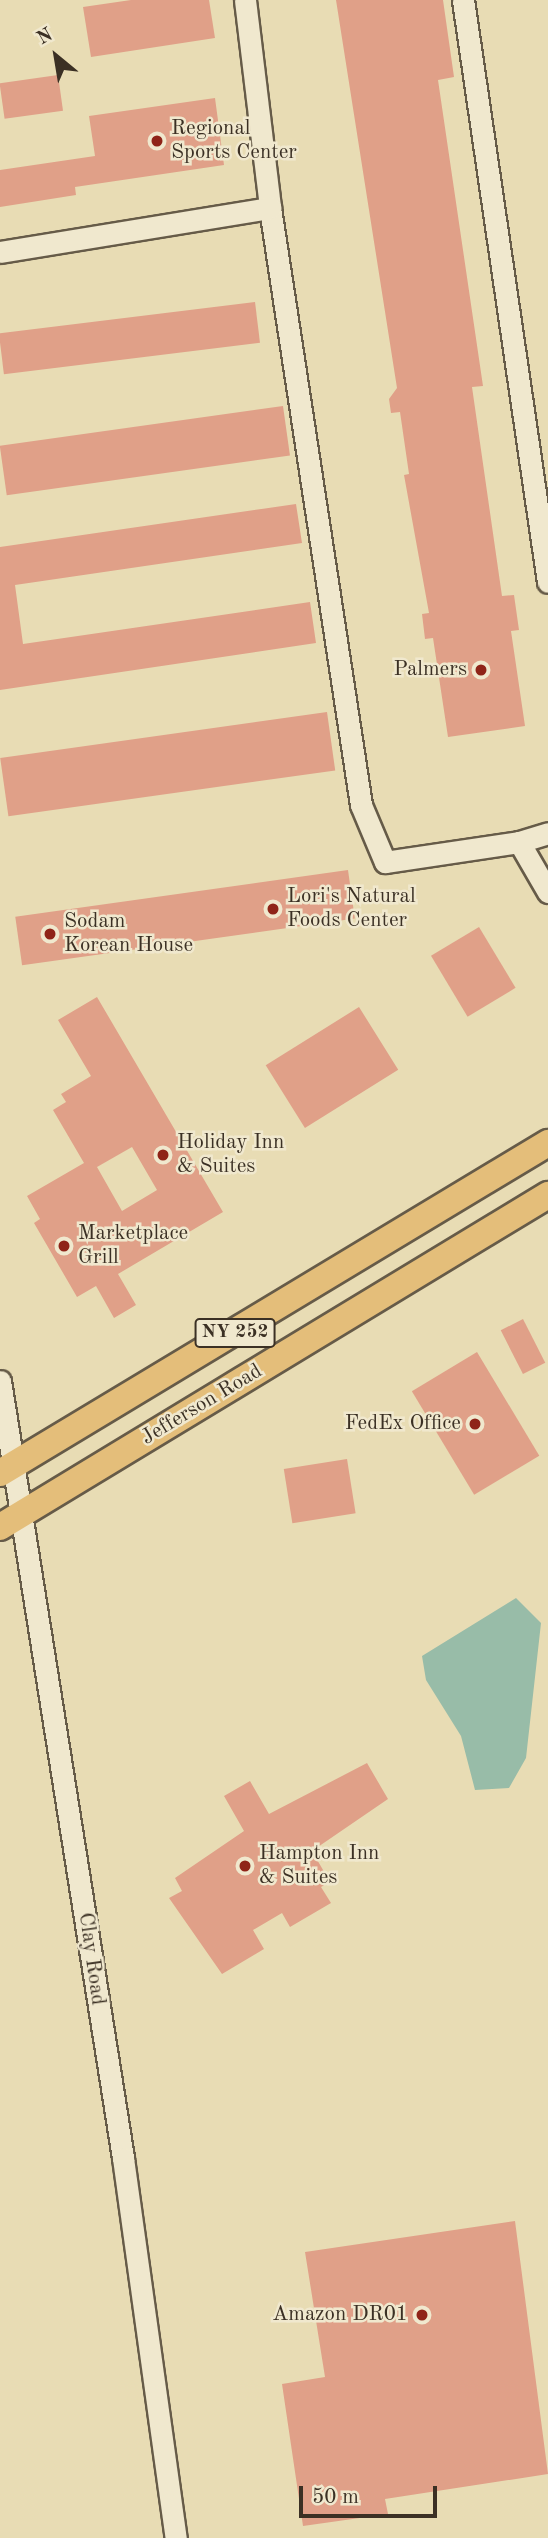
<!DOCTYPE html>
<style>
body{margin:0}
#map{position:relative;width:548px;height:2538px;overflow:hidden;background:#e8dcb4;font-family:"Old Standard TT",serif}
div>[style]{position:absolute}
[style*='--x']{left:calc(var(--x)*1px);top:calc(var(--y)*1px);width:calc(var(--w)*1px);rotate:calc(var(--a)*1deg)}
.water>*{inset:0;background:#98bca8}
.building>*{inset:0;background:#e0a088;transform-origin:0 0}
.roads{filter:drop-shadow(2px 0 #665b48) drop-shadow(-2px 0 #665b48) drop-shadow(0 2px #665b48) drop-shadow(0 -2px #665b48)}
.minor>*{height:21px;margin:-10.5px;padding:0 10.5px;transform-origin:10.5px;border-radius:10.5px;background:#f0e8ce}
.major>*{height:26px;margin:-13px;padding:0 13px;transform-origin:13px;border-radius:13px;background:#e4be7a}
.dots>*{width:19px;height:19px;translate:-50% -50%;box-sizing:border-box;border:4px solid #f0e8ce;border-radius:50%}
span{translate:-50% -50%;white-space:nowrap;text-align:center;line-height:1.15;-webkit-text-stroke:5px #f0e8ce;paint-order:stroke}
.shield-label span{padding:2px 5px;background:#f0e8ce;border:2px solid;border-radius:5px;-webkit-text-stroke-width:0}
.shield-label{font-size:19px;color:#3b3024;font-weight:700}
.poi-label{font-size:21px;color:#3b3024}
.left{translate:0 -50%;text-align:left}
.right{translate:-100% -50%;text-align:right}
.street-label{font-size:21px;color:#3b3024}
.north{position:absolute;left:21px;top:21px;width:70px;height:70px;-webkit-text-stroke:5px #f0e8ce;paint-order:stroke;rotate:330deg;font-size:19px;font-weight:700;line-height:28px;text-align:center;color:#3b3024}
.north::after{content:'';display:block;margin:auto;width:24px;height:32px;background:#3b3024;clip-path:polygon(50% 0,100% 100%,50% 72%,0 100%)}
.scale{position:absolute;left:299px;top:2486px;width:138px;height:32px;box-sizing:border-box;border:4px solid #3b3024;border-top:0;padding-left:9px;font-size:21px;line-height:24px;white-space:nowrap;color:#3b3024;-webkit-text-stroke:5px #f0e8ce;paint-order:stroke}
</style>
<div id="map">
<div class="water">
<i style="clip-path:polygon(516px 1598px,541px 1623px,526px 1758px,509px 1788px,475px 1790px,461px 1736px,426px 1680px,422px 1656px)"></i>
</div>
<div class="building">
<i style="clip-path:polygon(131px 0,209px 0,215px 38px,91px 57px,83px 7px)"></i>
<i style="clip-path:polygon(336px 0,443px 0,454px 77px,438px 80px,483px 386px,472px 387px,502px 596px,514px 595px,519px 630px,511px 631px,525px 726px,448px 737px,433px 638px,425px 639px,422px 614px,429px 613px,404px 475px,409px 474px,400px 412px,391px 413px,389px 399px,397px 388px)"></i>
<i style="left:58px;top:75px;width:36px;height:59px;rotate:82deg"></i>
<i style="clip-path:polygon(215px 98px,224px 165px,75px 187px,76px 195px,0 207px,0 170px,95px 156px,89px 116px)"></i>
<i style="left:255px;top:302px;width:41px;height:258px;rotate:83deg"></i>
<i style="left:283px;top:406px;width:50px;height:286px;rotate:82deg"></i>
<i style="clip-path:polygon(296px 504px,302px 543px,15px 585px,23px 644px,310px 602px,316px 643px,0 690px,0 547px)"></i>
<i style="left:327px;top:712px;width:59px;height:330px;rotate:82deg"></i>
<i style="left:348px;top:870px;width:49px;height:336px;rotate:82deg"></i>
<i style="left:479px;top:927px;width:71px;height:56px;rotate:59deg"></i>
<i style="clip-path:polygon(evenodd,97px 997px,223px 1212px,118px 1274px,136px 1305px,114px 1318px,96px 1286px,77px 1297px,34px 1223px,40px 1219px,27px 1196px,84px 1163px,53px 1110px,66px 1102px,61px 1094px,91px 1076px,58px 1020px,97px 997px,132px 1147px,157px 1190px,122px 1211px,97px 1167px,132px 1147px)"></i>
<i style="left:359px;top:1007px;width:74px;height:110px;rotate:58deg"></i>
<i style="left:523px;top:1319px;width:49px;height:25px;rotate:63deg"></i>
<i style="left:477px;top:1352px;width:121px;height:76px;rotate:59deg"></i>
<i style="left:347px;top:1459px;width:55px;height:64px;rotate:81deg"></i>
<i style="clip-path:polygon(367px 1763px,388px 1799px,312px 1851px,330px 1882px,321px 1887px,331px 1903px,290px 1927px,282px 1913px,253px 1930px,264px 1949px,222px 1974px,169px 1898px,182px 1891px,175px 1878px,244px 1831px,224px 1796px,250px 1781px,269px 1814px)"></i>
<i style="clip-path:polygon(515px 2221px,548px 2474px,385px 2499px,388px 2514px,303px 2526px,282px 2384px,325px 2377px,305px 2252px)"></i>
</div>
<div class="roads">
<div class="minor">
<i style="--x:245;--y:0;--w:209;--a:83.1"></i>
<i style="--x:270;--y:208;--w:604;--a:81.33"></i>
<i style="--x:361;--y:805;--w:62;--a:67.2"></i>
<i style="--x:385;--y:862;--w:135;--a:-8.5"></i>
<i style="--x:519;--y:842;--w:58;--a:59.9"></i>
<i style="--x:463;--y:0;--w:588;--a:81.69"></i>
<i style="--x:0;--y:252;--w:274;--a:-9.3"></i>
<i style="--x:519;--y:842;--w:30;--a:-17"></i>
<i style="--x:0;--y:1381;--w:787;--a:81"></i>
<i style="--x:123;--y:2158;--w:384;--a:82.1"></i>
</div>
<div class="major">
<i style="--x:0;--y:1473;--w:640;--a:-31.06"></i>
<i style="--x:0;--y:1527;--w:641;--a:-31.21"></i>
</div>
</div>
<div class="dots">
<i style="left:157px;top:141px;background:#8f2418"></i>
<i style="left:481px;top:670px;background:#8f2418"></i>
<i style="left:273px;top:909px;background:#8f2418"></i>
<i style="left:50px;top:934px;background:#8f2418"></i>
<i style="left:163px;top:1155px;background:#8f2418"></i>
<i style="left:64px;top:1246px;background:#8f2418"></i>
<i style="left:475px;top:1424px;background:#8f2418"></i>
<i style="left:245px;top:1866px;background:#8f2418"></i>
<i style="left:422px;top:2315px;background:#8f2418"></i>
</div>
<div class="shield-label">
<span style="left:235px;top:1333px">NY 252</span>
</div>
<div class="poi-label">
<span class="left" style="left:171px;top:141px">Regional<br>Sports Center</span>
<span class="right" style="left:467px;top:670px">Palmers</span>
<span class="left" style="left:287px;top:909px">Lori's Natural<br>Foods Center</span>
<span class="left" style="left:64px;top:934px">Sodam<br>Korean House</span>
<span class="left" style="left:177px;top:1155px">Holiday Inn<br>&amp; Suites</span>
<span class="left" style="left:78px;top:1246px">Marketplace<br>Grill</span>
<span class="right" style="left:461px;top:1424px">FedEx Office</span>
<span class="left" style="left:259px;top:1866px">Hampton Inn<br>&amp; Suites</span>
<span class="right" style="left:408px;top:2315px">Amazon DR01</span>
</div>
<div class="street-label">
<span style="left:202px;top:1405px;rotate:-31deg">Jefferson Road</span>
<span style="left:91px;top:1959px;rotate:82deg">Clay Road</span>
</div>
<div class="north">N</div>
<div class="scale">50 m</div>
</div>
